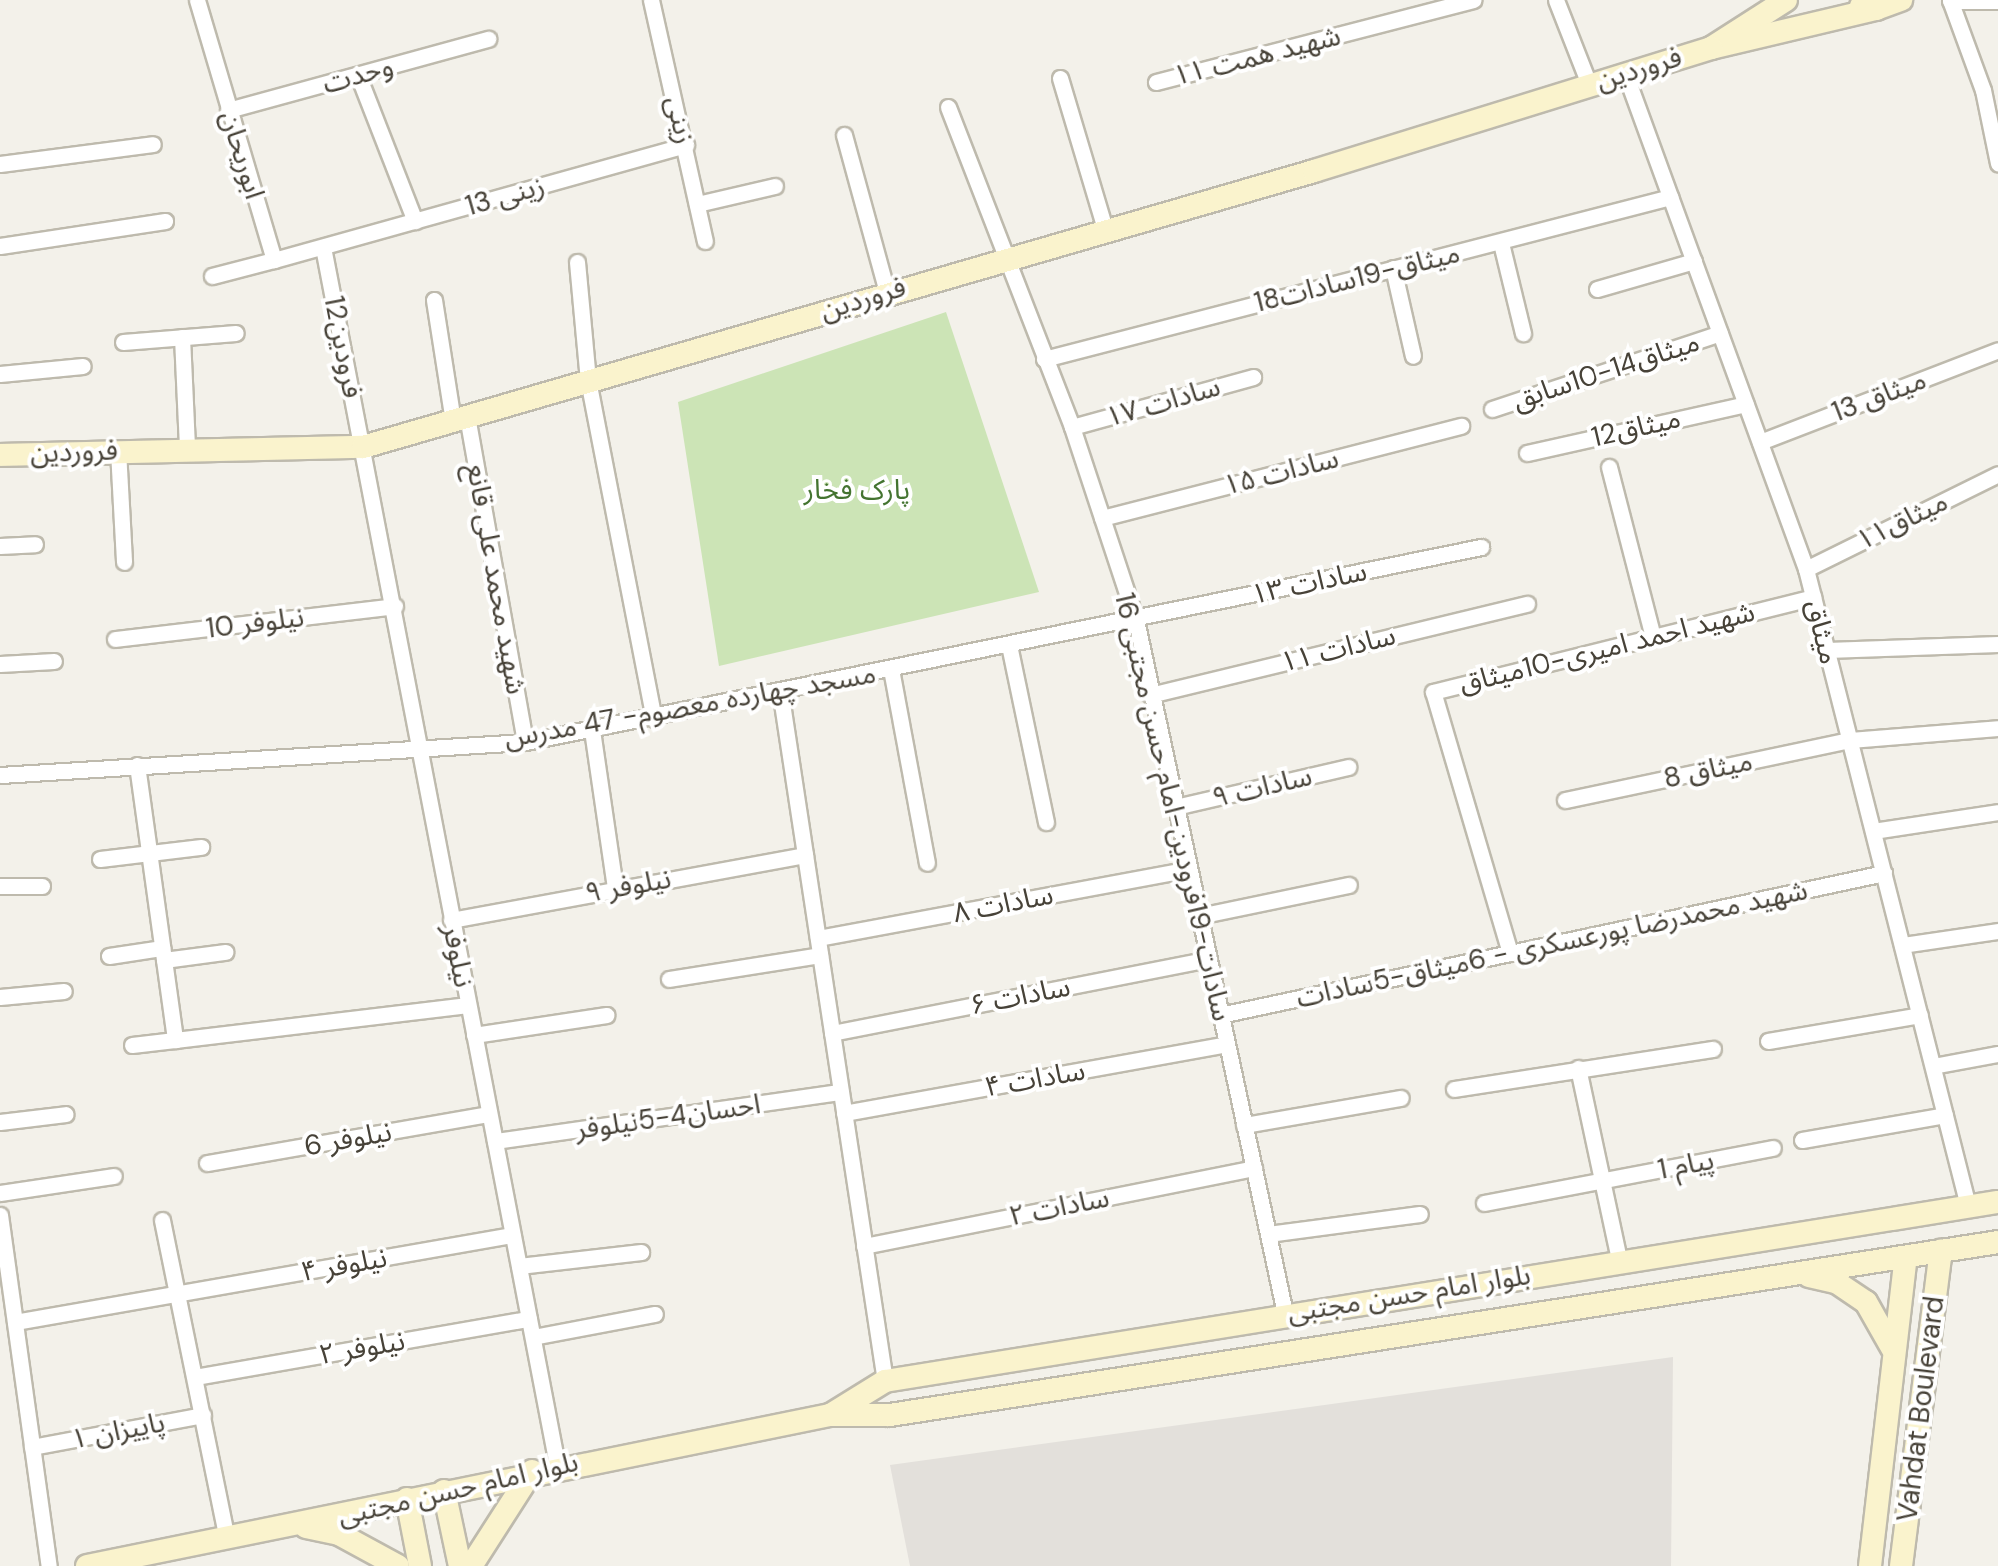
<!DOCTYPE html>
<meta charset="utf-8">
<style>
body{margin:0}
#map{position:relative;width:1998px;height:1566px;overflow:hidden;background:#f3f1ea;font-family:"DM Sans","Noto Sans Arabic",sans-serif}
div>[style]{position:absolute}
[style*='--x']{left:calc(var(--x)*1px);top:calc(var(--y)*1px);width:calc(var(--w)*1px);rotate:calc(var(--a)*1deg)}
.industrial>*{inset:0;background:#e3e0db}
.green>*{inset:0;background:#cce4b6}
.roads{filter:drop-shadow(2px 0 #bebaad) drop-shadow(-2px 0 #bebaad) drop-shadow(0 2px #bebaad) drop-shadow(0 -2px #bebaad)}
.street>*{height:15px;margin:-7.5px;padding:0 7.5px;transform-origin:7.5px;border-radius:7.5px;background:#fff}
.secondary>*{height:22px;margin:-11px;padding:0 11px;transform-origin:11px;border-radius:11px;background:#faf3cd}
span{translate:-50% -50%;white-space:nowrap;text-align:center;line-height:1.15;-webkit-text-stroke:8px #fff;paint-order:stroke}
.street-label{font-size:28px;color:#474238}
.park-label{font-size:28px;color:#447430}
</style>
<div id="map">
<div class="industrial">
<i style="clip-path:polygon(1673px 1357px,1671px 1566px,910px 1566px,890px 1465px)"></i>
</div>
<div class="green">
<i style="clip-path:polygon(946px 312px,1039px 592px,719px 666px,678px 402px)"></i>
</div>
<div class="roads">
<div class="street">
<i style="--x:197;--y:0;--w:271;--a:73.5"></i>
<i style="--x:274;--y:260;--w:428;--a:-15.6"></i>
<i style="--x:651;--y:0;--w:247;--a:77.4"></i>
<i style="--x:1556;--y:0;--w:90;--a:68.6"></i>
<i style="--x:1950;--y:0;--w:96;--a:69.9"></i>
<i style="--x:1983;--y:90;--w:75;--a:78.4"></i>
<i style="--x:1950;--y:1;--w:48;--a:0"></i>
<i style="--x:1625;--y:73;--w:528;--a:69.95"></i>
<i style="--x:1806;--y:569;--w:657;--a:75.73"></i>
<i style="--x:358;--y:75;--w:157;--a:68.7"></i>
<i style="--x:1060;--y:78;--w:158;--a:73.4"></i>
<i style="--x:1156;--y:82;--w:328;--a:-14.5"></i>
<i style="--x:948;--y:107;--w:343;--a:68.8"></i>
<i style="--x:1072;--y:427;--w:203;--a:71.7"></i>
<i style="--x:1136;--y:620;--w:709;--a:77.87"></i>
<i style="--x:228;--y:110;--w:270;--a:-15.3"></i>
<i style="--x:844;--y:135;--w:163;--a:74.7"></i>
<i style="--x:0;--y:164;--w:154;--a:-7.4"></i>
<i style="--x:697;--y:204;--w:80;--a:-13"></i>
<i style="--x:1501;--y:243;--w:93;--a:76.3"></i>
<i style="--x:0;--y:246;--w:167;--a:-8.6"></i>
<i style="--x:323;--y:247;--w:1240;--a:79.12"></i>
<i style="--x:577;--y:262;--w:119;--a:84.7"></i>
<i style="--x:588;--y:380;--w:345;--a:79"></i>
<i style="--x:1393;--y:268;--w:90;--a:77.2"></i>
<i style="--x:212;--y:276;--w:64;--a:-14.5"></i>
<i style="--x:1597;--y:289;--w:101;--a:-16.1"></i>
<i style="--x:434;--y:300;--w:122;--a:81.1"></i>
<i style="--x:182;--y:337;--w:110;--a:87.4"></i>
<i style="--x:123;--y:342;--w:113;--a:-4.6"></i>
<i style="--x:1044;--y:359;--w:647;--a:-14.51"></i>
<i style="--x:0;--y:374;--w:83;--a:-5.5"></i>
<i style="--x:1492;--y:409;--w:240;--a:-18.4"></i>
<i style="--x:467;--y:416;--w:331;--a:79.9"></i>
<i style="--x:1072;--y:427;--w:188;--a:-15.4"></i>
<i style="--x:1760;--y:442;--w:255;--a:-21.1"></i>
<i style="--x:118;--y:450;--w:112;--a:86.9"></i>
<i style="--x:1527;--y:453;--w:224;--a:-12.6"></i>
<i style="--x:1609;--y:467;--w:176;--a:75.5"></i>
<i style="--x:1102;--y:518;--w:371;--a:-14.4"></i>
<i style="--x:0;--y:546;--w:35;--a:-3"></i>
<i style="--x:1806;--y:569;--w:214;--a:-26.3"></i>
<i style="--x:115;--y:639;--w:282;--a:-6.7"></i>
<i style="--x:1009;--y:645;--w:181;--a:78.2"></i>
<i style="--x:1827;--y:650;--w:171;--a:-2"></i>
<i style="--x:0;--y:664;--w:54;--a:-3.2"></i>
<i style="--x:891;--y:669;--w:197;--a:79.5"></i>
<i style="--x:780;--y:690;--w:699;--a:81.36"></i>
<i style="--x:1150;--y:695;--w:388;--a:-13.6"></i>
<i style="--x:592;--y:730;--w:160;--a:81.7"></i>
<i style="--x:137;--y:765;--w:278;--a:82.1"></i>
<i style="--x:175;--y:1040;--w:295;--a:-6.8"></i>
<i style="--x:0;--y:775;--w:526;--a:-3.6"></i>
<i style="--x:525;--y:742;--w:976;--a:-11.53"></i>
<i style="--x:1565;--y:800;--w:291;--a:-11.9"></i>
<i style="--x:1850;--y:740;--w:148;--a:-4.6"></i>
<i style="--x:1175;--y:807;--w:178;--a:-13"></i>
<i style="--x:1873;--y:831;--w:126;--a:-8.6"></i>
<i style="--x:100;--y:859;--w:102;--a:-6.8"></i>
<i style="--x:0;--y:886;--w:42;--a:0"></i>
<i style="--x:1199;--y:916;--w:153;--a:-11.7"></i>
<i style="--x:451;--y:920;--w:360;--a:-10.4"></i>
<i style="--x:818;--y:938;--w:377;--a:-10.5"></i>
<i style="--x:1902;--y:945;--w:97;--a:-8.3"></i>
<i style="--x:1510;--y:953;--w:272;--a:-106.4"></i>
<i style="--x:1433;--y:692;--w:392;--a:-14"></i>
<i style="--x:109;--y:956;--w:54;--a:-8.6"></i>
<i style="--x:164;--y:960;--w:62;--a:-7.5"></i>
<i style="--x:669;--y:979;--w:153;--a:-9"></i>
<i style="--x:0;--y:997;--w:64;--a:-5.4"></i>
<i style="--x:1220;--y:1015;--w:679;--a:-12.07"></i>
<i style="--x:832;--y:1033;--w:383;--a:-11.1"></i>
<i style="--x:474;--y:1035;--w:134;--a:-8.6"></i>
<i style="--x:1768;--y:1041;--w:154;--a:-9.7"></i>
<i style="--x:132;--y:1045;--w:43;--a:-6.6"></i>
<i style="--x:1933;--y:1066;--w:66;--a:-10.5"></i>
<i style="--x:1578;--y:1068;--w:196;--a:77.9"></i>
<i style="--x:1454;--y:1089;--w:262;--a:-8.8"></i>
<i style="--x:844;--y:1113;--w:389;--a:-10.2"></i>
<i style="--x:0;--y:1122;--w:66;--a:-6.9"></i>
<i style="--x:1244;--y:1125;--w:159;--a:-9.8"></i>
<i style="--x:1802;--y:1140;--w:145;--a:-9.9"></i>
<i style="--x:495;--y:1141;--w:349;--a:-8.1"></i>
<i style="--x:207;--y:1163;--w:286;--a:-9.9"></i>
<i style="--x:0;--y:1193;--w:115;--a:-8.5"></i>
<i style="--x:1484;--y:1203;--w:294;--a:-10.8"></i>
<i style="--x:0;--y:1215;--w:354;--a:82.1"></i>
<i style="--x:162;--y:1220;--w:326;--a:78.5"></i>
<i style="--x:1268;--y:1234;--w:153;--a:-7.5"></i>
<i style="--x:864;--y:1246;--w:398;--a:-11.3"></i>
<i style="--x:519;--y:1266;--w:123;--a:-6.5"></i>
<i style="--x:15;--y:1322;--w:505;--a:-9.93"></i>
<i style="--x:533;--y:1337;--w:124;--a:-10.7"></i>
<i style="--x:195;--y:1377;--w:339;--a:-9.9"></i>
<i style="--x:32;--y:1447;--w:174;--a:-10.6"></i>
</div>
<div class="secondary">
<i style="--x:1786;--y:0;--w:89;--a:147.4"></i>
<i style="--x:1711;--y:48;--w:170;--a:-13.3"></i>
<i style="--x:1861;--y:6;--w:15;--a:11"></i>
<i style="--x:1876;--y:9;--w:27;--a:-20"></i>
<i style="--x:0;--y:455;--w:363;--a:-1.3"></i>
<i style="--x:363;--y:447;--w:990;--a:-16.18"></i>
<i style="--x:1314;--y:171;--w:416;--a:-17.2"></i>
<i style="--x:1809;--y:1276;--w:28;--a:13"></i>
<i style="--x:1836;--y:1282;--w:36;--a:34"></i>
<i style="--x:1866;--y:1302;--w:53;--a:60.5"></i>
<i style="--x:830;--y:1415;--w:65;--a:-31.7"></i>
<i style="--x:885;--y:1381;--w:1127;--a:-9.14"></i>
<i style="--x:444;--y:1491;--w:77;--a:78"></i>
<i style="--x:407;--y:1499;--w:68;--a:79"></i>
<i style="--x:306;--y:1527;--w:34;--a:12"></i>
<i style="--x:339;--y:1534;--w:67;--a:28.5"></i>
<i style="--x:87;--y:1566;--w:758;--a:-11.49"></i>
<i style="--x:830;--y:1415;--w:60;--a:0"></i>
<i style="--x:890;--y:1415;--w:1121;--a:-8.87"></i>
<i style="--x:471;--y:1566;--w:113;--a:-57.3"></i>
<i style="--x:1870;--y:1566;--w:311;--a:-83.4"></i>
<i style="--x:1901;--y:1566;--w:318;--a:-82.8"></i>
</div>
</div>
<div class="street-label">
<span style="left:1257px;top:56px;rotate:-14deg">شهید همت ۱۱</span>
<span style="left:1639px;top:69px;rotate:-17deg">فروردین</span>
<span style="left:358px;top:75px;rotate:-15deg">وحدت</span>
<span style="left:680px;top:120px;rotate:77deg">زینی</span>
<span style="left:242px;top:155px;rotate:73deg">ابوریحان</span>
<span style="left:505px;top:196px;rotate:-16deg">زینی 13</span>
<span style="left:1357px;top:278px;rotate:-14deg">18میثاق-19سادات</span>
<span style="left:863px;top:299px;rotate:-17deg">فروردین</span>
<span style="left:343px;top:347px;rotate:79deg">12فرودین</span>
<span style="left:1606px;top:371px;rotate:-18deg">میثاق14-10سابق</span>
<span style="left:1879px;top:396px;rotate:-21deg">میثاق 13</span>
<span style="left:1163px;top:402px;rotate:-16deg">سادات ۱۷</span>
<span style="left:1636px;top:428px;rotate:-13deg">12میثاق</span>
<span style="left:74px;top:452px;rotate:-2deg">فروردین</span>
<span style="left:1281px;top:472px;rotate:-14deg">سادات ۱۵</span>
<span style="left:1902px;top:521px;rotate:-26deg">میثاق۱۱</span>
<span style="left:496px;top:579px;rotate:80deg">شهید محمد علی قانع</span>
<span style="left:1309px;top:583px;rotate:-12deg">سادات ۱۳</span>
<span style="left:255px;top:623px;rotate:-7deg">نیلوفر 10</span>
<span style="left:1822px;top:632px;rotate:76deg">میثاق</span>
<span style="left:1607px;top:648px;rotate:-14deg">شهید احمد امیری-10میثاق</span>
<span style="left:1338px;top:649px;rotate:-14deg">سادات ۱۱</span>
<span style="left:690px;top:706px;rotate:-10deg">مسجد چهارده معصوم- 47 مدرس</span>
<span style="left:1708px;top:770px;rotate:-12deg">میثاق 8</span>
<span style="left:1262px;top:787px;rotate:-13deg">سادات ۹</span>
<span style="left:1173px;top:807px;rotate:77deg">سادات-19فرودین-امام حسن مجتبی 16</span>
<span style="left:628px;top:886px;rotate:-10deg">نیلوفر ۹</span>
<span style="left:1003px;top:904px;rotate:-11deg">سادات ۸</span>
<span style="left:1552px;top:944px;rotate:-12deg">شهید محمدرضا پورعسکری - 6میثاق-5سادات</span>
<span style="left:458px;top:956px;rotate:79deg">نیلوفر</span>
<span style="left:1020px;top:996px;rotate:-11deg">سادات ۶</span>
<span style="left:1035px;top:1079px;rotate:-10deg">سادات ۴</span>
<span style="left:668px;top:1117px;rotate:-8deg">احسان4-5نیلوفر</span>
<span style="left:348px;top:1139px;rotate:-10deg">نیلوفر 6</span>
<span style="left:1686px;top:1165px;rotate:-11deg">پیام 1</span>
<span style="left:1059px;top:1207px;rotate:-11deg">سادات ۲</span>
<span style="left:344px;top:1265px;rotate:-10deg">نیلوفر ۴</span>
<span style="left:1409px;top:1294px;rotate:-9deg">بلوار امام حسن مجتبی</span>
<span style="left:362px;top:1348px;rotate:-10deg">نیلوفر ۲</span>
<span style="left:1921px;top:1409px;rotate:-83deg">Vahdat Boulevard</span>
<span style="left:118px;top:1431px;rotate:-11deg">پاییزان ۱</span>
<span style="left:458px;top:1489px;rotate:-13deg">بلوار امام حسن مجتبی</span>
</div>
<div class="park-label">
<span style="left:857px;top:490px">پارک فخار</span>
</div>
</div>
